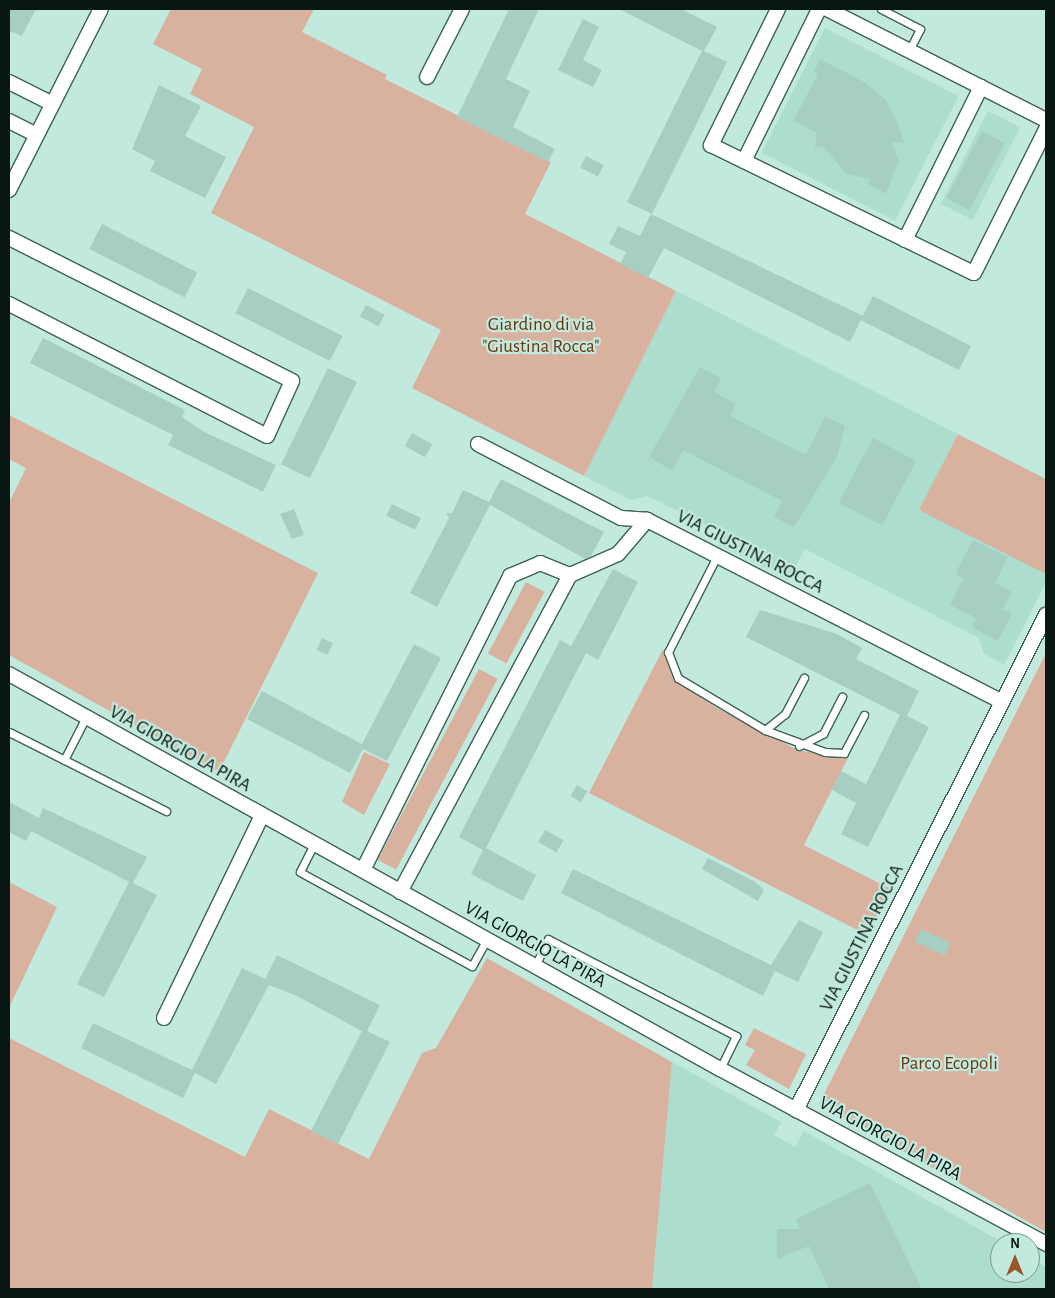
<!DOCTYPE html>
<style>
body{margin:0}
#map{position:relative;width:1055px;height:1298px;overflow:hidden;background:#c2e9de;font-family:"Alegreya Sans",sans-serif}
div>[style]{position:absolute}
[style*='--x']{left:calc(var(--x)*1px);top:calc(var(--y)*1px);width:calc(var(--w)*1px);rotate:calc(var(--a)*1deg)}
.built>*{inset:0;background:#adddcf;transform-origin:0 0}
.green>*{inset:0;background:#d8b29e;transform-origin:0 0}
.building>*{inset:0;background:#a7cec2;transform-origin:0 0}
.roads{filter:drop-shadow(1px 0 #3e6157) drop-shadow(-1px 0 #3e6157) drop-shadow(0 1px #3e6157) drop-shadow(0 -1px #3e6157)}
.service>*{height:7px;margin:-3.5px;padding:0 3.5px;transform-origin:3.5px;border-radius:3.5px;background:#fff}
.minor>*{height:14px;margin:-7px;padding:0 7px;transform-origin:7px;border-radius:7px;background:#fff}
span{translate:-50% -50%;white-space:nowrap;text-align:center;line-height:1.15;-webkit-text-stroke:4.5px #c2e9de;paint-order:stroke}
.park-label{font-size:19px;color:#6e350d}
.street-label{font-size:19px;color:#081713}
.frame{position:absolute;inset:0;border:10px solid #081713;pointer-events:none}
.north{position:absolute;left:990px;top:1233px;width:50px;height:50px;box-sizing:border-box;background:#c2e9de;border:1px solid #78958d;border-radius:50%;rotate:0deg;font-size:14px;font-weight:700;line-height:20px;text-align:center;color:#081713}
.north::after{content:'';display:block;margin:auto;width:18px;height:22px;background:#9a552a;clip-path:polygon(50% 0,100% 100%,50% 72%,0 100%)}
</style>
<div id="map">
<div class="built">
<i style="left:825px;top:28px;width:150px;height:140px;rotate:27deg"></i>
<i style="left:988px;top:111px;width:36px;height:104px;rotate:27deg"></i>
<i style="clip-path:polygon(676px 291px,958px 434px,920px 510px,1046px 574px,1046px 582px,1004px 665px,984px 654px,979px 638px,805px 549px,788px 580px,719px 545px,713px 529px,648px 496px,631px 500px,584px 476px)"></i>
<i style="clip-path:polygon(672px 1062px,781px 1122px,774px 1135px,795px 1147px,804px 1131px,1004px 1243px,1000px 1243px,1000px 1273px,1030px 1273px,1030px 1258px,1046px 1267px,1046px 1289px,652px 1289px)"></i>
</div>
<div class="green">
<i style="clip-path:polygon(171px 9px,314px 9px,302px 32px,387px 75px,385px 79px,551px 162px,525px 214px,676px 291px,584px 476px,412px 388px,441px 330px,211px 213px,254px 127px,190px 94px,202px 69px,153px 44px)"></i>
<i style="clip-path:polygon(9px 415px,318px 573px,219px 772px,9px 655px,9px 503px,26px 468px,9px 459px)"></i>
<i style="clip-path:polygon(958px 434px,1046px 479px,1046px 574px,919px 510px)"></i>
<i style="left:526px;top:582px;width:21px;height:81px;rotate:28deg"></i>
<i style="clip-path:polygon(663px 649px,672px 676px,715px 707px,798px 750px,848px 758px,804px 845px,891px 889px,867px 935px,589px 793px)"></i>
<i style="clip-path:polygon(1046px 653px,1046px 1232px,819px 1104px)"></i>
<i style="left:479px;top:669px;width:21px;height:216px;rotate:28deg"></i>
<i style="clip-path:polygon(364px 752px,390px 764px,364px 815px,342px 802px)"></i>
<i style="clip-path:polygon(9px 882px,57px 907px,9px 1008px)"></i>
<i style="clip-path:polygon(487px 958px,672px 1062px,652px 1289px,9px 1289px,9px 1038px,245px 1157px,269px 1109px,369px 1159px,422px 1053px,436px 1048px)"></i>
<i style="clip-path:polygon(754px 1028px,806px 1054px,789px 1089px,746px 1065px,755px 1050px,745px 1045px)"></i>
</div>
<div class="building">
<i style="clip-path:polygon(9px 9px,36px 9px,22px 36px,9px 31px)"></i>
<i style="clip-path:polygon(509px 9px,539px 9px,506px 79px,530px 91px,513px 127px,555px 149px,548px 162px,457px 117px)"></i>
<i style="clip-path:polygon(619px 9px,681px 9px,717px 27px,704px 51px,727px 62px,652px 214px,627px 202px,702px 51px)"></i>
<i style="clip-path:polygon(583px 19px,599px 27px,583px 60px,602px 70px,593px 87px,558px 70px)"></i>
<i style="clip-path:polygon(820px 59px,864px 82px,885px 99px,896px 119px,904px 142px,892px 143px,899px 161px,886px 194px,868px 184px,871px 179px,846px 174px,823px 146px,815px 148px,817px 133px,793px 121px,818px 74px,814px 72px)"></i>
<i style="clip-path:polygon(159px 85px,201px 106px,185px 136px,226px 157px,205px 198px,150px 171px,155px 161px,132px 149px)"></i>
<i style="left:982px;top:131px;width:26px;height:76px;rotate:28deg"></i>
<i style="left:586px;top:156px;width:20px;height:13px;rotate:27deg"></i>
<i style="clip-path:polygon(651px 214px,863px 316px,850px 342px,664px 248px,648px 278px,620px 264px,626px 252px,609px 244px,618px 226px,640px 236px)"></i>
<i style="left:102px;top:224px;width:107px;height:28px;rotate:27deg"></i>
<i style="left:248px;top:288px;width:106px;height:28px;rotate:27deg"></i>
<i style="left:873px;top:296px;width:110px;height:27px;rotate:27deg"></i>
<i style="left:366px;top:305px;width:21px;height:13px;rotate:28deg"></i>
<i style="clip-path:polygon(43px 338px,185px 410px,182px 417px,204px 432px,276px 465px,263px 492px,168px 445px,173px 435px,30px 363px)"></i>
<i style="clip-path:polygon(700px 367px,721px 378px,714px 392px,736px 404px,730px 416px,806px 455px,825px 416px,845px 426px,837px 457px,794px 527px,774px 517px,782px 501px,683px 450px,673px 471px,649px 457px)"></i>
<i style="left:328px;top:368px;width:32px;height:107px;rotate:26deg"></i>
<i style="left:412px;top:433px;width:23px;height:15px;rotate:29deg"></i>
<i style="left:873px;top:438px;width:49px;height:73px;rotate:28deg"></i>
<i style="clip-path:polygon(501px 479px,604px 532px,591px 556px,585px 559px,490px 505px,437px 607px,410px 593px,449px 518px,446px 513px,452px 513px,463px 490px,489px 502px)"></i>
<i style="left:392px;top:504px;width:32px;height:13px;rotate:26deg"></i>
<i style="clip-path:polygon(294px 509px,304px 535px,292px 539px,280px 514px)"></i>
<i style="clip-path:polygon(973px 540px,1008px 557px,995px 583px,1012px 592px,1003px 609px,1012px 614px,998px 641px,972px 627px,976px 618px,950px 605px,963px 579px,955px 574px)"></i>
<i style="clip-path:polygon(613px 569px,638px 582px,598px 660px,586px 653px,486px 848px,536px 875px,523px 901px,471px 874px,483px 850px,459px 837px,560px 640px,571px 646px)"></i>
<i style="clip-path:polygon(760px 610px,837px 634px,862px 648px,856px 659px,919px 691px,907px 716px,929px 727px,868px 847px,841px 834px,856px 803px,832px 790px,841px 771px,866px 784px,900px 715px,746px 637px)"></i>
<i style="left:322px;top:638px;width:12px;height:13px;rotate:24deg"></i>
<i style="clip-path:polygon(414px 644px,441px 658px,387px 761px,363px 749px,350px 773px,247px 719px,262px 691px,362px 744px)"></i>
<i style="left:577px;top:785px;width:12px;height:13px;rotate:31deg"></i>
<i style="clip-path:polygon(9px 802px,39px 818px,43px 808px,147px 857px,133px 883px,157px 895px,104px 997px,77px 984px,129px 882px,31px 831px,26px 841px,9px 832px)"></i>
<i style="left:545px;top:830px;width:21px;height:14px;rotate:29deg"></i>
<i style="clip-path:polygon(708px 858px,754px 881px,764px 890px,758px 901px,702px 869px)"></i>
<i style="clip-path:polygon(573px 869px,771px 965px,799px 920px,823px 932px,798px 982px,775px 971px,763px 996px,561px 893px)"></i>
<i style="left:921px;top:929px;width:33px;height:14px;rotate:25deg"></i>
<i style="clip-path:polygon(277px 955px,380px 1005px,367px 1031px,390px 1042px,338px 1144px,311px 1131px,362px 1031px,295px 995px,269px 985px,216px 1084px,195px 1073px,183px 1098px,81px 1048px,93px 1023px,192px 1070px,242px 968px,265px 979px)"></i>
<i style="clip-path:polygon(870px 1183px,922px 1289px,829px 1289px,809px 1246px,777px 1259px,777px 1229px,800px 1229px,796px 1219px)"></i>
</div>
<div class="roads">
<div class="service">
<i style="--x:881;--y:9;--w:44;--a:27.1"></i>
<i style="--x:920;--y:29;--w:25;--a:117"></i>
<i style="--x:717;--y:556;--w:108;--a:117"></i>
<i style="--x:668;--y:652;--w:28;--a:69"></i>
<i style="--x:678;--y:678;--w:101;--a:30.9"></i>
<i style="--x:765;--y:730;--w:64;--a:20.1"></i>
<i style="--x:825;--y:752;--w:19;--a:3"></i>
<i style="--x:844;--y:753;--w:43;--a:-62.2"></i>
<i style="--x:765;--y:730;--w:26;--a:-39"></i>
<i style="--x:785;--y:714;--w:41;--a:-62.2"></i>
<i style="--x:9;--y:732;--w:176;--a:26.7"></i>
<i style="--x:799;--y:746;--w:27;--a:-27"></i>
<i style="--x:823;--y:734;--w:42;--a:-62.8"></i>
<i style="--x:64;--y:760;--w:46;--a:-62.9"></i>
<i style="--x:314;--y:844;--w:31;--a:117"></i>
<i style="--x:300;--y:872;--w:196;--a:28.7"></i>
<i style="--x:472;--y:966;--w:31;--a:-61"></i>
<i style="--x:535;--y:966;--w:30;--a:-64"></i>
<i style="--x:548;--y:939;--w:212;--a:27.3"></i>
<i style="--x:736;--y:1036;--w:37;--a:116"></i>
</div>
<div class="minor">
<i style="--x:778;--y:9;--w:152;--a:116.2"></i>
<i style="--x:711;--y:145;--w:292;--a:26"></i>
<i style="--x:974;--y:273;--w:161;--a:-63.4"></i>
<i style="--x:827;--y:9;--w:246;--a:26.9"></i>
<i style="--x:427;--y:77;--w:76;--a:-62.8"></i>
<i style="--x:9;--y:82;--w:49;--a:26.6"></i>
<i style="--x:9;--y:121;--w:31;--a:27"></i>
<i style="--x:744;--y:161;--w:169;--a:-63.7"></i>
<i style="--x:9;--y:190;--w:203;--a:-63.1"></i>
<i style="--x:9;--y:238;--w:317;--a:26.8"></i>
<i style="--x:292;--y:381;--w:60;--a:114.4"></i>
<i style="--x:267;--y:436;--w:290;--a:-152.9"></i>
<i style="--x:905;--y:240;--w:171;--a:-63.6"></i>
<i style="--x:478;--y:444;--w:161;--a:27.4"></i>
<i style="--x:621;--y:518;--w:26;--a:4"></i>
<i style="--x:647;--y:520;--w:399;--a:27.1"></i>
<i style="--x:9;--y:674;--w:813;--a:29.05"></i>
<i style="--x:720;--y:1069;--w:370;--a:28.2"></i>
<i style="--x:363;--y:870;--w:329;--a:-63.4"></i>
<i style="--x:510;--y:576;--w:33;--a:-23"></i>
<i style="--x:540;--y:563;--w:32;--a:22"></i>
<i style="--x:400;--y:892;--w:360;--a:-61.8"></i>
<i style="--x:570;--y:575;--w:52;--a:-23.6"></i>
<i style="--x:618;--y:554;--w:45;--a:-49.5"></i>
<i style="--x:164;--y:1018;--w:225;--a:-64.2"></i>
<i style="--x:796;--y:1110;--w:555;--a:-63.2"></i>
</div>
</div>
<div class="park-label">
<span style="left:541px;top:336px">Giardino di via<br>"Giustina Rocca"</span>
<span style="left:949px;top:1064px">Parco Ecopoli</span>
</div>
<div class="street-label">
<span style="left:750px;top:552px;rotate:27deg">VIA GIUSTINA ROCCA</span>
<span style="left:180px;top:749px;rotate:29deg">VIA GIORGIO LA PIRA</span>
<span style="left:862px;top:938px;rotate:-63deg">VIA GIUSTINA ROCCA</span>
<span style="left:535px;top:945px;rotate:29deg">VIA GIORGIO LA PIRA</span>
<span style="left:890px;top:1139px;rotate:28deg">VIA GIORGIO LA PIRA</span>
</div>
<div class="frame"></div>
<div class="north">N</div>
</div>
